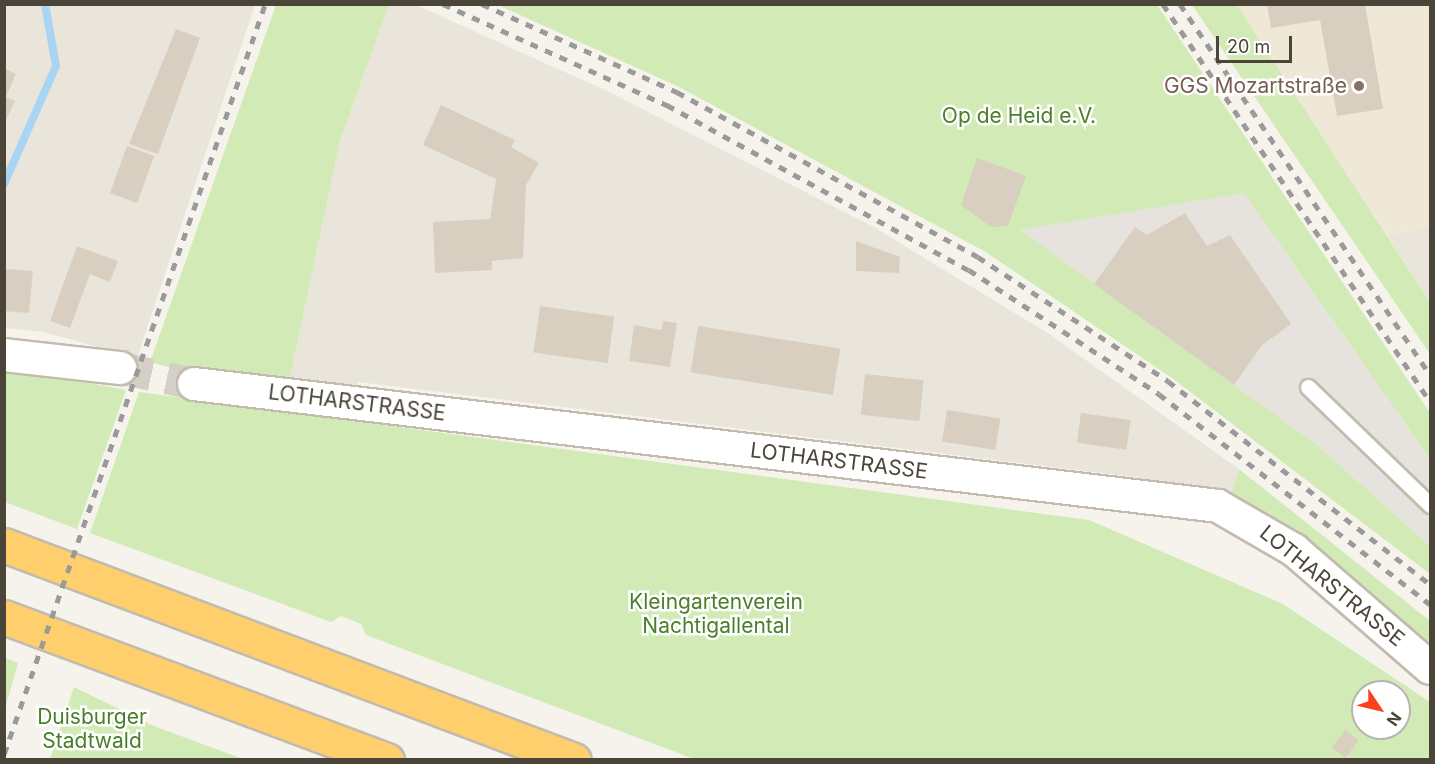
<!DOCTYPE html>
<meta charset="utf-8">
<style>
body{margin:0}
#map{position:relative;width:1435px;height:764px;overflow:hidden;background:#f6f3ec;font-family:Inter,sans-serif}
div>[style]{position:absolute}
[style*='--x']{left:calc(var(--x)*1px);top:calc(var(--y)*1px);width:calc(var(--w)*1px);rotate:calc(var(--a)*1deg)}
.residential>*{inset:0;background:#eae5da}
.industrial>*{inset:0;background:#e6e2dd}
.education>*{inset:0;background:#efe8d6}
.green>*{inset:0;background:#d2eab5}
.stream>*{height:8px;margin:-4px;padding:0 4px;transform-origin:4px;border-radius:4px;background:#a9d4f2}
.building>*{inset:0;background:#d8cfc1;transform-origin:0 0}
.minor-tunnel>*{height:32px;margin-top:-16px;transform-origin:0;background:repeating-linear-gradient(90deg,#d4d0c8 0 32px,transparent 0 48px)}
.roads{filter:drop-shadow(2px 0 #c2bbae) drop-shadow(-2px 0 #c2bbae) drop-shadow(0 2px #c2bbae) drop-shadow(0 -2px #c2bbae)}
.service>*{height:15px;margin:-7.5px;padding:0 7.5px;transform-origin:7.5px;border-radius:7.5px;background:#fff}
.minor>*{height:32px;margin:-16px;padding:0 16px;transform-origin:16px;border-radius:16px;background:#fff}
.motorway>*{height:33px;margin:-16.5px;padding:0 16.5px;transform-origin:16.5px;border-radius:16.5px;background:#ffcf6e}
.rail>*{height:4.5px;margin-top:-2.25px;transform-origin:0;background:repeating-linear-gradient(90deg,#9a9a9a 0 8px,transparent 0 16px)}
.dots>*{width:16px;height:16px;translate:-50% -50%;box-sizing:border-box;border:3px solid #fff;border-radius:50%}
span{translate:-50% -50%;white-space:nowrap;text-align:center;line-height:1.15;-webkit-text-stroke:5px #fff;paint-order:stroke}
.education-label{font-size:21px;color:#785e54}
.right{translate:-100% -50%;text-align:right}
.park-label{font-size:21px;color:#4a7f2a}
.street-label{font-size:21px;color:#4b4439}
.frame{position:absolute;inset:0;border:6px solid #4b4439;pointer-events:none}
.north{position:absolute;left:1351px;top:680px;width:60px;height:60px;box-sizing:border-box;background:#fff;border:2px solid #b7b4b0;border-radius:50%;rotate:125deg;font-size:16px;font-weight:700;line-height:24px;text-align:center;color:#4b4439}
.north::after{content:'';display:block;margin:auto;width:21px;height:27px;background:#fc3f1d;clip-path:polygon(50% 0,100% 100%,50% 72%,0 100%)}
.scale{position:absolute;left:1216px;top:36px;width:76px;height:27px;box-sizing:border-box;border:3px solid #4b4439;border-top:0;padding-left:8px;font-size:18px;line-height:21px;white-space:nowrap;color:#4b4439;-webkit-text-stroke:4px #fff;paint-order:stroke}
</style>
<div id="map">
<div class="residential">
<i style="clip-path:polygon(4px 5px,255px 5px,137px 358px,43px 332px,5px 328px)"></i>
<i style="clip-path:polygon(389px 5px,416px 5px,607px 91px,872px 226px,1049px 334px,1239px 469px,1229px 500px,1142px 489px,1143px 478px,358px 382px,356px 389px,289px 382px,340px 141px)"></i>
<i style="clip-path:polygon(1430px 227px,1430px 302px,1387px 235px)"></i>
</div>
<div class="industrial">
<i style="clip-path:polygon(1244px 193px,1430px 459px,1430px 546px,1317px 445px,1019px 230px)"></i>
</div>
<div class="education">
<i style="clip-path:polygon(1237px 5px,1430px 5px,1430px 227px,1387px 235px)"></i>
</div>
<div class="green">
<i style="clip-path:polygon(276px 5px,389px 5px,340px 141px,289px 382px,191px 373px,150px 362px)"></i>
<i style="clip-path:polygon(498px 5px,1157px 5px,1430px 413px,1430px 459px,1244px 193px,1020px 230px,1317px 445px,1430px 546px,1430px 574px,1172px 378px,984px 251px,679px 87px)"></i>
<i style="clip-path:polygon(1192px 5px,1237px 5px,1430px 302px,1430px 354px)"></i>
<i style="clip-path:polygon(4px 367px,126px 390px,77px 529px,5px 502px)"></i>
<i style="clip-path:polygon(evenodd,139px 392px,1089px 520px,1283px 604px,1430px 702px,1430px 759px,694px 759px,366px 635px,361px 624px,341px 616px,331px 622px,90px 533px,139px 392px,1363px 692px,1399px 692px,1399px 728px,1363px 728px,1363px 692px)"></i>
<i style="clip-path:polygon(1239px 469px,1430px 621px,1430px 654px,1229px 500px)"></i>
<i style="clip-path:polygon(5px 658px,18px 663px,5px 709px)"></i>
<i style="clip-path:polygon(74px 687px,154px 726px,243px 759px,50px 759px)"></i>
</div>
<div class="stream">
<i style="--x:4;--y:184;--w:129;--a:-66.2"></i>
<i style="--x:56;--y:66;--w:63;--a:-100.1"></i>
</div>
<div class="building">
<i style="clip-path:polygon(1267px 4px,1365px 4px,1383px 109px,1337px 116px,1320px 20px,1271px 28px)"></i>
<i style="clip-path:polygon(176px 29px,200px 38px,158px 154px,129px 144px)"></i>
<i style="clip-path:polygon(4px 68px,16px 74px,6px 97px,15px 101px,4px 124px)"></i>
<i style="clip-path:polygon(441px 105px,515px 140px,511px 147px,539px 163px,526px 185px,523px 258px,492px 261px,492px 270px,435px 273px,433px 222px,490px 219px,496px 179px,423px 145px)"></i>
<i style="left:127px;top:146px;width:29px;height:50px;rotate:20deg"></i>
<i style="clip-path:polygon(977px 158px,1026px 176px,1008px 226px,991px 227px,961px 205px)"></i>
<i style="clip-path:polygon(1185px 213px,1207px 246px,1230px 235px,1291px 324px,1262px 345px,1234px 385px,1094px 284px,1135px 227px,1147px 235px)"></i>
<i style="clip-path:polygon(856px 241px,900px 257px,899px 273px,856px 271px)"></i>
<i style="clip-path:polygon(77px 246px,118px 261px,110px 282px,90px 274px,70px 328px,50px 321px)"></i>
<i style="clip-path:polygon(4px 269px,33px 271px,29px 313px,4px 311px)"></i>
<i style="left:540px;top:306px;width:75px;height:47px;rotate:8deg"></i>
<i style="clip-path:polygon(663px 321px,677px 323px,670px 367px,629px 361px,634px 325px,662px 330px)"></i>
<i style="left:698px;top:326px;width:144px;height:47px;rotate:9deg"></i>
<i style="left:865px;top:374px;width:59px;height:41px;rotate:6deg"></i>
<i style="left:947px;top:410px;width:54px;height:32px;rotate:9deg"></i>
<i style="left:1081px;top:413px;width:50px;height:30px;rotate:8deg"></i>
<i style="left:1345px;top:730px;width:17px;height:22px;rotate:36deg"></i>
</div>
<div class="minor-tunnel">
<i style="--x:120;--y:368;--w:76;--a:12.2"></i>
</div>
<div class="roads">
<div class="service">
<i style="--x:1308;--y:387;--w:170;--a:44"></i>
</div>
<div class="minor">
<i style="--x:4;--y:355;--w:117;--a:6.4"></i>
<i style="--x:194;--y:384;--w:1031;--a:6.79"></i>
<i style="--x:1218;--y:506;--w:88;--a:30.1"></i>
<i style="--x:1294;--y:550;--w:180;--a:40.9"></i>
</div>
<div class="motorway">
<i style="--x:4;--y:545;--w:609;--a:20.67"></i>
<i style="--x:4;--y:617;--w:409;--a:20.5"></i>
</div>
</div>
<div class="rail">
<i style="--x:443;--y:4;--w:246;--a:24.3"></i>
<i style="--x:667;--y:105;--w:344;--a:28.7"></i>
<i style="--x:969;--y:270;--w:227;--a:33.1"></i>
<i style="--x:1159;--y:394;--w:343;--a:37.8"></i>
<i style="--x:482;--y:4;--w:214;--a:24.3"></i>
<i style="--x:677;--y:92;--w:343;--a:28.7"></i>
<i style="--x:978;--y:257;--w:227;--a:33.1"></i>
<i style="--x:1168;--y:381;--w:331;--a:37.8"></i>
<i style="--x:1163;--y:4;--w:478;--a:56.1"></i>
<i style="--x:1180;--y:4;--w:447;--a:56"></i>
<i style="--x:4;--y:754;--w:794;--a:-70.81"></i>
</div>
<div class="dots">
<i style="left:1359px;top:86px;background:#8d6e63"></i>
</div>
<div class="education-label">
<span class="right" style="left:1347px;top:86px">GGS Mozartstraße</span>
</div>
<div class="park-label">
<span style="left:1019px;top:116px">Op de Heid e.V.</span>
<span style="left:716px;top:614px">Kleingartenverein<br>Nachtigallental</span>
<span style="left:92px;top:729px">Duisburger<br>Stadtwald</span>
</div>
<div class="street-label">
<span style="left:357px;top:403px;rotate:7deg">LOTHARSTRASSE</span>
<span style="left:839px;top:461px;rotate:7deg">LOTHARSTRASSE</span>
<span style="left:1332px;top:586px;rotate:39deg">LOTHARSTRASSE</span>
</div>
<div class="frame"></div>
<div class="north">N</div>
<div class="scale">20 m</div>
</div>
